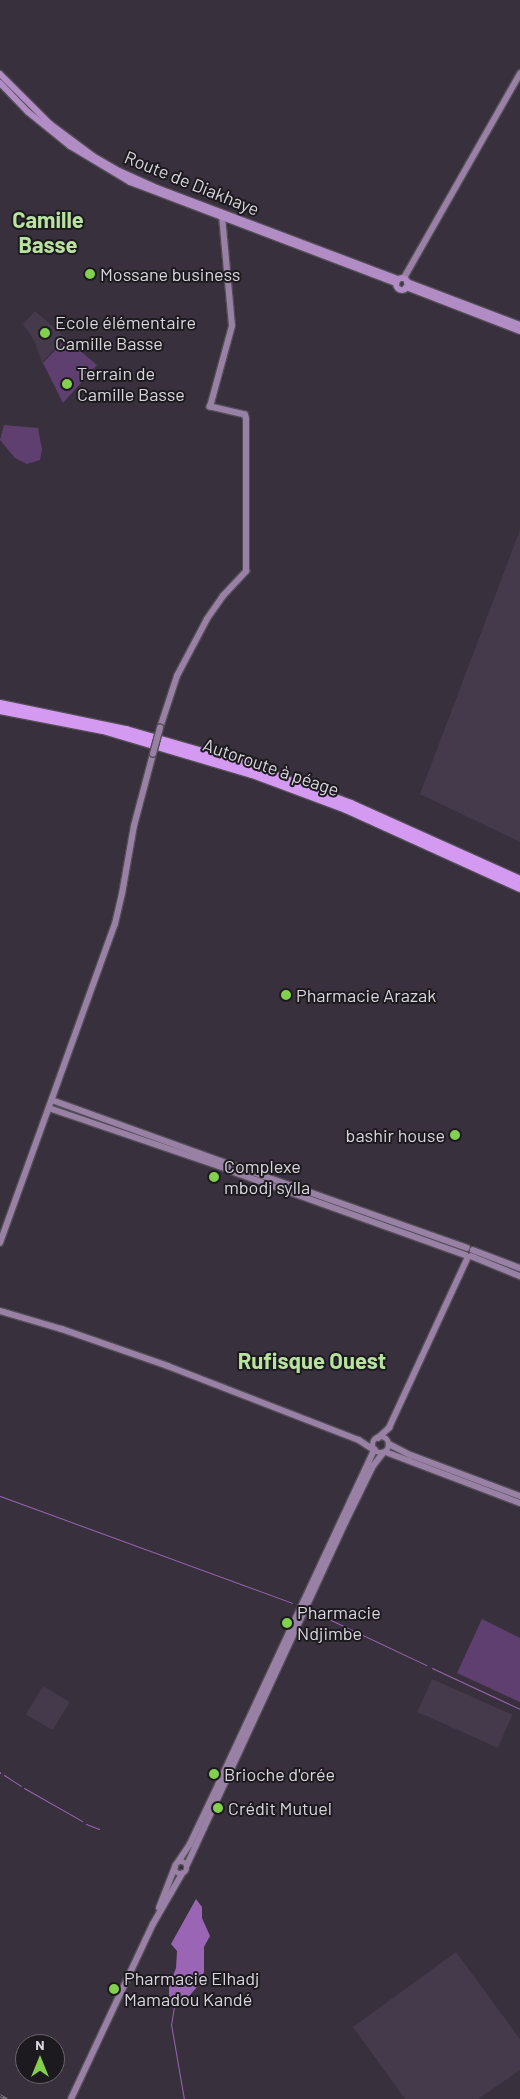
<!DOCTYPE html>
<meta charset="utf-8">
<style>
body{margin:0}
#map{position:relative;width:520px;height:2099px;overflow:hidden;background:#38303c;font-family:Barlow,sans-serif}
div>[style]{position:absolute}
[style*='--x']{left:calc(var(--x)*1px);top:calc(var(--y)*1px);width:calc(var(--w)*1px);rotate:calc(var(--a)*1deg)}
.built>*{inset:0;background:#453a4b;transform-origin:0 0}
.green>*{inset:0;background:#5f3f6f}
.water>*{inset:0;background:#9965b4}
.stream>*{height:1px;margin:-0.5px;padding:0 0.5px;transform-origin:0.5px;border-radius:0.5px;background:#9965b4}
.roads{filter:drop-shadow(1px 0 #534d57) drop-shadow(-1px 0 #534d57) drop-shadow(0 1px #534d57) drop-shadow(0 -1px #534d57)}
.secondary>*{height:5.5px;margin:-2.75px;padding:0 2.75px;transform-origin:2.75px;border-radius:2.75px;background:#9881a5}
.secondary>.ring{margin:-2.75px;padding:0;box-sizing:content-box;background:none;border:5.5px solid #9881a5;border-radius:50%}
.primary>*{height:6px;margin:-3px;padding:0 3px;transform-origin:3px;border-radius:3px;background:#b28cc5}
.primary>.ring{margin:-3px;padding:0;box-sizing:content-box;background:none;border:6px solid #b28cc5;border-radius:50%}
.highway>*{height:8px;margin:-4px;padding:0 4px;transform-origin:4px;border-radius:4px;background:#d49af1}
.rail>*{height:3px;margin-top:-1.5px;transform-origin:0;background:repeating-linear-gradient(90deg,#1d1a1f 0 4px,#857f89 0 8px);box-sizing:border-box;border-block:1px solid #857f89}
.bridges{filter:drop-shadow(1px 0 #534d57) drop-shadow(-1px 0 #534d57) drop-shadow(0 1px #534d57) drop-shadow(0 -1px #534d57)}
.secondary-bridge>*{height:5.5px;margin:-2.75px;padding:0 2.75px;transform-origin:2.75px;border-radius:2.75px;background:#9881a5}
.dots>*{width:14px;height:14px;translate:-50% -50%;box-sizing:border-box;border:2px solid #1d1a1f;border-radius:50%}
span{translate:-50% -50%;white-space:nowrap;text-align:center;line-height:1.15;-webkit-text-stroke:4px #1d1a1f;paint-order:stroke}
.street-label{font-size:18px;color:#dad6dd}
.poi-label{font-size:18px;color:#dad6dd}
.left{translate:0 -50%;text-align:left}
.right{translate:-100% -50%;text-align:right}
.district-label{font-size:22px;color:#b7e29f;font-weight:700}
.north{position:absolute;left:15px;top:2034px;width:50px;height:50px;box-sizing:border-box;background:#1d1a1f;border:1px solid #69656b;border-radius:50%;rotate:0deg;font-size:14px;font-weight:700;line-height:20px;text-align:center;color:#dad6dd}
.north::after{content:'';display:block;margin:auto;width:18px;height:22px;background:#83d04e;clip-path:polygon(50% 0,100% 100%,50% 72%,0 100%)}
</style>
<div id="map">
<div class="built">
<i style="clip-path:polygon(35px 311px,65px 337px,42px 363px,35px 342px,23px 324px)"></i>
<i style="clip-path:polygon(520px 530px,520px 842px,420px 794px)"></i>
<i style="left:432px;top:1679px;width:88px;height:36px;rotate:24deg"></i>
<i style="left:43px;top:1686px;width:31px;height:33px;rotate:31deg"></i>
<i style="clip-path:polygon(456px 1952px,520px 2039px,520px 2070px,478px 2099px,405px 2099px,353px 2027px)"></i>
</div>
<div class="green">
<i style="clip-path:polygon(66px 339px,97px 365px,63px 403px,43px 363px)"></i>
<i style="clip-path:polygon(4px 425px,38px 428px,42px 449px,40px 460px,27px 464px,15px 458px,0 440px)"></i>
<i style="clip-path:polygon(482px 1619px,520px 1638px,520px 1702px,457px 1673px)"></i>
</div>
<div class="water">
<i style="clip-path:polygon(196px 1899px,202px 1907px,202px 1918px,210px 1936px,204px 1947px,204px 1972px,197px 1987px,185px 2001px,175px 2000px,169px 1997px,169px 1986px,176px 1968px,177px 1951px,171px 1944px)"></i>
</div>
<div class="stream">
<i style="--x:0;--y:1496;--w:311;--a:20.1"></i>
<i style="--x:316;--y:1613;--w:122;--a:25.3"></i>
<i style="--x:432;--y:1668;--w:97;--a:25"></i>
<i style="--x:0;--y:1772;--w:1;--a:90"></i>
<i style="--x:4;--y:1775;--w:20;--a:33"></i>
<i style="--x:24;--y:1788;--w:67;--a:29.6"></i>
<i style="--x:86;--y:1824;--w:14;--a:21"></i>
<i style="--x:175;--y:2000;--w:24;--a:99"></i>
<i style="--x:171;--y:2024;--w:76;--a:80.2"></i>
</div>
<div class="roads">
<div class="secondary">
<i style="--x:404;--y:278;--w:235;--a:-60.4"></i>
<i style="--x:160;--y:728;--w:55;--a:-71.9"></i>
<i style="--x:177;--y:676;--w:64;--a:-62.2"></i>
<i style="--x:207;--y:619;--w:28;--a:-55"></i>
<i style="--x:223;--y:596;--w:34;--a:-47"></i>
<i style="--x:246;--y:571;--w:152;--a:-90"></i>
<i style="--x:246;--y:419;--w:4;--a:-104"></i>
<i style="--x:245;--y:415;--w:36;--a:-167"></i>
<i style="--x:210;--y:407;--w:84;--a:-74.8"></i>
<i style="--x:232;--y:326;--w:109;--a:-95.2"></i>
<i style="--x:52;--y:1100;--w:188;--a:19.9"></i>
<i style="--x:49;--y:1108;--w:189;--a:18.8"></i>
<i style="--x:233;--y:1165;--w:248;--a:19.5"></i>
<i style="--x:231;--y:1171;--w:249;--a:19.7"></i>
<i style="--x:0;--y:1243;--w:339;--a:-70.2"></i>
<i style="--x:115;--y:924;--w:31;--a:-77"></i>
<i style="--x:122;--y:894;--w:69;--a:-80"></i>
<i style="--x:134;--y:826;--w:74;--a:-75.2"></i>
<i style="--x:473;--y:1250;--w:50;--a:21"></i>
<i style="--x:471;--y:1256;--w:53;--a:22.2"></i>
<i style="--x:0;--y:1311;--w:65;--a:16.2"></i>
<i style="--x:62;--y:1329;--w:112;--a:19.2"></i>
<i style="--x:168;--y:1366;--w:205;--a:21.2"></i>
<i style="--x:359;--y:1440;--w:17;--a:33"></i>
<i class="ring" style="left:373px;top:1437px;width:10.5px;height:10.5px"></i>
<i style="--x:378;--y:1438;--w:15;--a:-42"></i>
<i style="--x:389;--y:1428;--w:188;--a:-65.2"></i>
<i style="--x:389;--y:1444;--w:25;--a:27"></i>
<i style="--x:411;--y:1455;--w:116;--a:20.6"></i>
<i style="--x:386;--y:1452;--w:143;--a:20.8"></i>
<i class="ring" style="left:175px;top:1862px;width:6.5px;height:6.5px"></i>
<i style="--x:178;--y:1862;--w:22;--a:-56"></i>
<i style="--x:190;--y:1844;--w:65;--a:-64.6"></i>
<i style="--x:218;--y:1785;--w:370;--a:-65"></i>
<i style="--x:187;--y:1865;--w:377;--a:-65.2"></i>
<i style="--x:345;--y:1523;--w:64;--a:-63.8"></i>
<i style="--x:373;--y:1466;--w:16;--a:-52"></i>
<i style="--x:159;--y:1908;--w:44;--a:-68.7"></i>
<i style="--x:71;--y:2099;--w:193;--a:-64.9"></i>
<i style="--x:153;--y:1924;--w:58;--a:-59.9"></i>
</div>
<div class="primary">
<i style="--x:0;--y:74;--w:71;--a:45"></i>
<i style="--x:50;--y:124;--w:54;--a:36.7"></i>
<i style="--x:93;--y:156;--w:30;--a:30"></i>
<i style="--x:119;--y:171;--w:42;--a:24.1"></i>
<i style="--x:157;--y:188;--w:258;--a:20.7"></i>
<i style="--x:0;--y:83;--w:40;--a:46"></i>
<i style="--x:28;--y:112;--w:54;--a:39"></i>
<i style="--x:70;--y:146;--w:70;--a:31"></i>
<i style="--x:130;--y:182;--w:285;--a:20.8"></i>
<i class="ring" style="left:396px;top:278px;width:6px;height:6px"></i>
<i style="--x:407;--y:282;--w:121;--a:20.8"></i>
<i style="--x:406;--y:287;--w:122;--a:21.1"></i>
</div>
<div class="highway">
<i style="--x:0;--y:704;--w:129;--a:11.7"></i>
<i style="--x:126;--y:730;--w:126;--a:16.1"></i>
<i style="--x:247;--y:765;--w:111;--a:20.6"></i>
<i style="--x:351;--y:804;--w:185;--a:24.2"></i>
<i style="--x:0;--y:710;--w:105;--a:11"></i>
<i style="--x:103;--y:730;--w:155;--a:16.5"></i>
<i style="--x:252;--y:774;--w:100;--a:20.4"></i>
<i style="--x:346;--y:809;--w:191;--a:24.4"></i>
</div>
</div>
<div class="rail">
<i style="--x:0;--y:2095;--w:8;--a:30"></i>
</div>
<div class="bridges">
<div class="secondary-bridge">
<i style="--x:153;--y:754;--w:27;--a:-75"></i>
</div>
</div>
<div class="dots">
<i style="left:90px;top:274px;background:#83d04e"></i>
<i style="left:45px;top:333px;background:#83d04e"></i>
<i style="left:67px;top:384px;background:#83d04e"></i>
<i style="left:286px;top:995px;background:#83d04e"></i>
<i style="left:455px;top:1135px;background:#83d04e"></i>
<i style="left:214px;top:1177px;background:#83d04e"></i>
<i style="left:287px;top:1623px;background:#83d04e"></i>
<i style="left:214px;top:1774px;background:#83d04e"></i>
<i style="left:218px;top:1808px;background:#83d04e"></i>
<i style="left:114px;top:1989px;background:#83d04e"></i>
</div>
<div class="street-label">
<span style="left:192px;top:183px;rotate:22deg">Route de Diakhaye</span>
<span style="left:271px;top:767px;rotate:19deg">Autoroute à péage</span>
</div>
<div class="poi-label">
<span class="left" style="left:100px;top:274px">Mossane business</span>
<span class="left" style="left:55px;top:333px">Ecole élémentaire<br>Camille Basse</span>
<span class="left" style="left:77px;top:384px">Terrain de<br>Camille Basse</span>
<span class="left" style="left:296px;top:995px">Pharmacie Arazak</span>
<span class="right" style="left:445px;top:1135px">bashir house</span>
<span class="left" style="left:224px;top:1177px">Complexe<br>mbodj sylla</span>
<span class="left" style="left:297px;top:1623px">Pharmacie<br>Ndjimbe</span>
<span class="left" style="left:224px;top:1774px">Brioche d'orée</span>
<span class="left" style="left:228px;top:1808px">Crédit Mutuel</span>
<span class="left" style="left:124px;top:1989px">Pharmacie Elhadj<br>Mamadou Kandé</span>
</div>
<div class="district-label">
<span style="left:48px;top:232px">Camille<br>Basse</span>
<span style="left:312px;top:1361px">Rufisque Ouest</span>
</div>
<div class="north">N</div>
</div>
